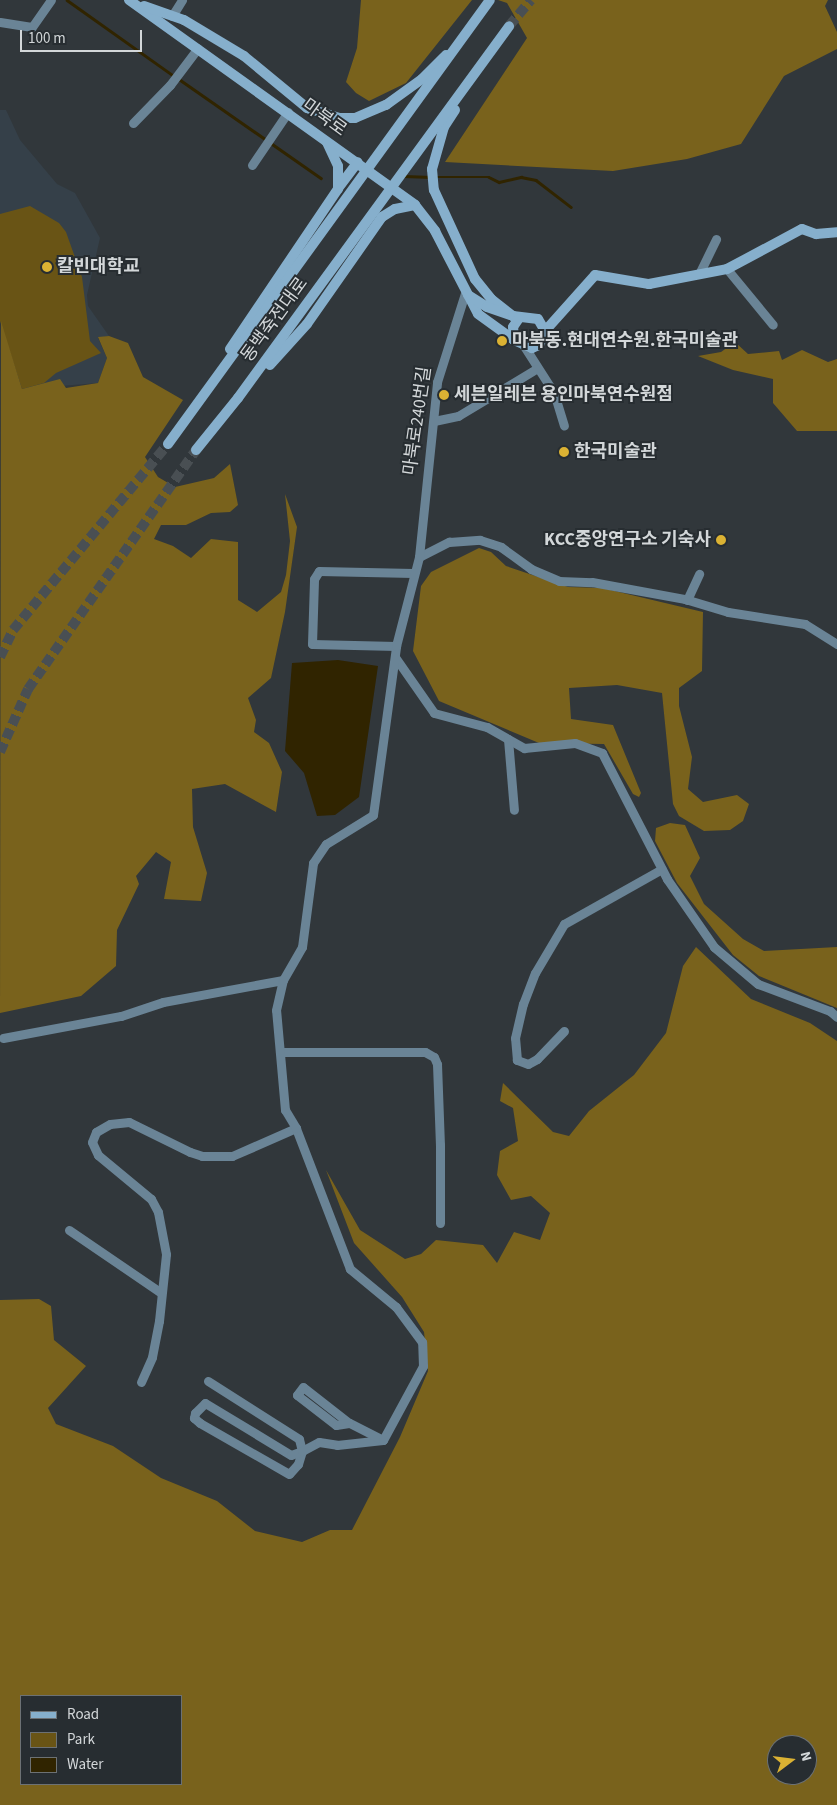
<!DOCTYPE html>
<meta charset="utf-8">
<style>
body{margin:0}
#map{position:relative;width:837px;height:1805px;overflow:hidden;background:#31373b;font-family:"Source Sans 3","Noto Sans KR",sans-serif}
div>[style]{position:absolute}
[style*='--x']{left:calc(var(--x)*1px);top:calc(var(--y)*1px);width:calc(var(--w)*1px);rotate:calc(var(--a)*1deg)}
.built>*{inset:0;background:#354049}
.green>*{inset:0;background:#695415}
.forest>*{inset:0;background:#79621c}
.water>*{inset:0;background:#302400}
.stream>*{height:2.5px;margin:-1.25px;padding:0 1.25px;transform-origin:1.25px;border-radius:1.25px;background:#302400}
.secondary-tunnel>*{height:10px;margin-top:-5px;transform-origin:0;background:repeating-linear-gradient(90deg,#494f53 0 10px,transparent 0 15px)}
.street>*{height:9px;margin:-4.5px;padding:0 4.5px;transform-origin:4.5px;border-radius:4.5px;background:#6a8496}
.secondary>*{height:10px;margin:-5px;padding:0 5px;transform-origin:5px;border-radius:5px;background:#86afcc}
.dots>*{width:14px;height:14px;translate:-50% -50%;box-sizing:border-box;border:2px solid #272d31;border-radius:50%}
span{translate:-50% -50%;white-space:nowrap;text-align:center;line-height:1.15;-webkit-text-stroke:4px #272d31;paint-order:stroke}
.street-label{font-size:18px;color:#d3d7d9}
.poi-label{font-size:18px;color:#d3d7d9;font-weight:700}
.left{translate:0 -50%;text-align:left}
.right{translate:-100% -50%;text-align:right}
.legend{position:absolute;left:20px;top:1695px;width:162px;height:90px;box-sizing:border-box;background:#272d31;border:1px solid #6c7174;margin:0;padding:6px 9px;list-style:none;font-size:15px;color:#d3d7d9}
.legend li{display:flex;align-items:center;gap:10px;height:25px}
.legend b{width:25px;border:1px solid #6c7174}
.north{position:absolute;left:767px;top:1735px;width:50px;height:50px;box-sizing:border-box;background:#272d31;border:1px solid #6c7174;border-radius:50%;rotate:75deg;font-size:14px;font-weight:700;line-height:20px;text-align:center;color:#d3d7d9}
.north::after{content:'';display:block;margin:auto;width:18px;height:22px;background:#dbb233;clip-path:polygon(50% 0,100% 100%,50% 72%,0 100%)}
.scale{position:absolute;left:20px;top:30px;width:122px;height:22px;box-sizing:border-box;border:2px solid #d3d7d9;border-top:0;padding-left:6px;font-size:15px;line-height:18px;white-space:nowrap;color:#d3d7d9;-webkit-text-stroke:4px #272d31;paint-order:stroke}
</style>
<div id="map">
<div class="built">
<i style="clip-path:polygon(0 110px,6px 110px,20px 140px,57px 184px,75px 193px,100px 238px,87px 295px,88px 306px,109px 336px,98px 338px,107px 358px,98px 383px,22px 389px,0 321px)"></i>
</div>
<div class="green">
<i style="clip-path:polygon(30px 206px,59px 223px,66px 232px,82px 277px,90px 341px,101px 353px,56px 373px,44px 383px,22px 389px,0 321px,0 214px)"></i>
</div>
<div class="forest">
<i style="clip-path:polygon(361px 0,472px 0,406px 83px,369px 101px,356px 93px,346px 82px,357px 48px)"></i>
<i style="clip-path:polygon(498px 0,828px 0,825px 6px,837px 32px,837px 49px,784px 76px,741px 144px,687px 159px,613px 171px,445px 162px,527px 38px,507px 3px)"></i>
<i style="clip-path:polygon(1px 321px,22px 389px,60px 379px,66px 388px,98px 383px,107px 358px,98px 337px,109px 336px,128px 343px,143px 377px,183px 400px,145px 457px,158px 477px,175px 487px,214px 478px,230px 464px,238px 505px,230px 512px,211px 513px,186px 525px,161px 525px,154px 539px,173px 546px,191px 558px,211px 539px,238px 542px,238px 600px,257px 612px,281px 592px,286px 575px,290px 541px,285px 494px,297px 527px,285px 612px,271px 678px,248px 698px,256px 720px,254px 732px,269px 743px,282px 772px,276px 812px,225px 784px,192px 789px,193px 827px,207px 873px,201px 901px,164px 899px,171px 862px,156px 852px,136px 876px,139px 884px,117px 930px,116px 966px,81px 996px,0 1013px)"></i>
<i style="clip-path:polygon(735px 342px,748px 354px,779px 351px,782px 360px,802px 350px,828px 362px,837px 359px,837px 431px,797px 431px,773px 403px,773px 379px,733px 370px,698px 356px,721px 352px)"></i>
<i style="clip-path:polygon(479px 548px,491px 552px,506px 566px,568px 587px,602px 588px,703px 612px,702px 671px,679px 688px,679px 706px,692px 757px,688px 789px,703px 802px,737px 795px,749px 804px,743px 821px,730px 830px,704px 831px,679px 816px,673px 804px,662px 693px,617px 685px,569px 688px,571px 719px,613px 725px,641px 793px,639px 797px,633px 794px,604px 744px,539px 743px,439px 701px,413px 651px,421px 586px,431px 572px)"></i>
<i style="clip-path:polygon(670px 823px,685px 825px,700px 858px,690px 876px,704px 904px,743px 939px,764px 951px,837px 947px,837px 1008px,759px 976px,733px 955px,677px 883px,655px 841px,656px 828px)"></i>
<i style="clip-path:polygon(evenodd,696px 947px,751px 999px,810px 1023px,837px 1041px,837px 1805px,0 1805px,0 1300px,39px 1299px,51px 1306px,54px 1340px,86px 1366px,48px 1408px,56px 1424px,113px 1446px,161px 1478px,217px 1501px,255px 1531px,302px 1542px,330px 1530px,352px 1530px,400px 1437px,428px 1371px,424px 1332px,402px 1297px,354px 1243px,326px 1170px,360px 1230px,405px 1259px,421px 1254px,436px 1240px,483px 1245px,497px 1263px,514px 1232px,540px 1240px,550px 1213px,531px 1196px,511px 1200px,497px 1175px,500px 1151px,518px 1141px,513px 1108px,500px 1101px,503px 1083px,553px 1132px,569px 1136px,589px 1111px,634px 1075px,666px 1033px,683px 966px,696px 947px,21px 1696px,181px 1696px,181px 1784px,21px 1784px,21px 1696px,696px 947px,777px 1745px,807px 1745px,807px 1775px,777px 1775px,777px 1745px)"></i>
</div>
<div class="water">
<i style="clip-path:polygon(338px 660px,378px 666px,359px 797px,335px 815px,317px 816px,304px 773px,285px 751px,292px 663px)"></i>
</div>
<div class="stream">
<i style="--x:67;--y:0;--w:131;--a:35.4"></i>
<i style="--x:179;--y:79;--w:173;--a:34.9"></i>
<i style="--x:404;--y:176;--w:27;--a:2"></i>
<i style="--x:436;--y:177;--w:53;--a:0"></i>
<i style="--x:489;--y:177;--w:11;--a:27"></i>
<i style="--x:499;--y:182;--w:23;--a:-13"></i>
<i style="--x:521;--y:177;--w:15;--a:11"></i>
<i style="--x:536;--y:180;--w:44;--a:37.6"></i>
</div>
<div class="secondary-tunnel">
<i style="--x:509;--y:26;--w:34;--a:-50"></i>
<i style="--x:0;--y:657;--w:30;--a:-64"></i>
<i style="--x:13;--y:630;--w:242;--a:-50.2"></i>
<i style="--x:0;--y:752;--w:69;--a:-66"></i>
<i style="--x:28;--y:689;--w:292;--a:-54.9"></i>
</div>
<div class="street">
<i style="--x:172;--y:16;--w:19;--a:-58"></i>
<i style="--x:0;--y:22;--w:32;--a:9"></i>
<i style="--x:32;--y:27;--w:33;--a:-55"></i>
<i style="--x:133;--y:123;--w:53;--a:-45.8"></i>
<i style="--x:170;--y:85;--w:46;--a:-52.9"></i>
<i style="--x:252;--y:165;--w:64;--a:-55.8"></i>
<i style="--x:727;--y:269;--w:72;--a:50.6"></i>
<i style="--x:699;--y:274;--w:39;--a:-64"></i>
<i style="--x:524;--y:346;--w:56;--a:57.4"></i>
<i style="--x:554;--y:393;--w:34;--a:73"></i>
<i style="--x:434;--y:421;--w:25;--a:-12"></i>
<i style="--x:458;--y:416;--w:91;--a:-31.1"></i>
<i style="--x:419;--y:557;--w:34;--a:-27"></i>
<i style="--x:449;--y:542;--w:31;--a:-4"></i>
<i style="--x:480;--y:540;--w:22;--a:18"></i>
<i style="--x:501;--y:547;--w:37;--a:36"></i>
<i style="--x:531;--y:569;--w:30;--a:23"></i>
<i style="--x:559;--y:581;--w:33;--a:2"></i>
<i style="--x:592;--y:582;--w:95;--a:10.4"></i>
<i style="--x:685;--y:599;--w:45;--a:16.8"></i>
<i style="--x:728;--y:612;--w:78;--a:8.9"></i>
<i style="--x:805;--y:624;--w:38;--a:32"></i>
<i style="--x:687;--y:600;--w:29;--a:-65"></i>
<i style="--x:396;--y:646;--w:84;--a:-178.6"></i>
<i style="--x:312;--y:644;--w:65;--a:-88.2"></i>
<i style="--x:314;--y:579;--w:9;--a:-58"></i>
<i style="--x:319;--y:571;--w:94;--a:1.2"></i>
<i style="--x:395;--y:657;--w:68;--a:55.1"></i>
<i style="--x:434;--y:713;--w:55;--a:14.8"></i>
<i style="--x:487;--y:727;--w:43;--a:29.6"></i>
<i style="--x:524;--y:748;--w:51;--a:-5.6"></i>
<i style="--x:575;--y:743;--w:29;--a:20"></i>
<i style="--x:602;--y:753;--w:142;--a:62.7"></i>
<i style="--x:667;--y:879;--w:83;--a:55.3"></i>
<i style="--x:714;--y:947;--w:57;--a:40.1"></i>
<i style="--x:758;--y:984;--w:77;--a:20.6"></i>
<i style="--x:830;--y:1011;--w:9;--a:41"></i>
<i style="--x:508;--y:739;--w:71;--a:85.2"></i>
<i style="--x:564;--y:1031;--w:39;--a:134"></i>
<i style="--x:537;--y:1059;--w:10;--a:151"></i>
<i style="--x:528;--y:1064;--w:12;--a:-160"></i>
<i style="--x:517;--y:1060;--w:22;--a:-95"></i>
<i style="--x:515;--y:1038;--w:35;--a:-77"></i>
<i style="--x:523;--y:1004;--w:33;--a:-69"></i>
<i style="--x:535;--y:973;--w:57;--a:-59.4"></i>
<i style="--x:564;--y:924;--w:112;--a:-29.3"></i>
<i style="--x:3;--y:1038;--w:120;--a:-10.6"></i>
<i style="--x:121;--y:1016;--w:44;--a:-18.4"></i>
<i style="--x:163;--y:1002;--w:122;--a:-10.4"></i>
<i style="--x:280;--y:1052;--w:145;--a:0"></i>
<i style="--x:425;--y:1052;--w:10;--a:29"></i>
<i style="--x:434;--y:1057;--w:8;--a:67"></i>
<i style="--x:437;--y:1064;--w:81;--a:87.9"></i>
<i style="--x:440;--y:1145;--w:78;--a:90"></i>
<i style="--x:69;--y:1230;--w:110;--a:34.3"></i>
<i style="--x:208;--y:1381;--w:108;--a:32.5"></i>
<i style="--x:299;--y:1439;--w:12;--a:76"></i>
<i style="--x:302;--y:1451;--w:14;--a:107"></i>
<i style="--x:298;--y:1464;--w:13;--a:132"></i>
<i style="--x:289;--y:1474;--w:103;--a:-150.2"></i>
<i style="--x:200;--y:1423;--w:8;--a:-140"></i>
<i style="--x:194;--y:1418;--w:5;--a:-79"></i>
<i style="--x:195;--y:1413;--w:14;--a:-45"></i>
<i style="--x:205;--y:1403;--w:100;--a:31.2"></i>
<i style="--x:291;--y:1455;--w:12;--a:-20"></i>
<i style="--x:302;--y:1451;--w:19;--a:-28"></i>
<i style="--x:319;--y:1442;--w:18;--a:9"></i>
<i style="--x:337;--y:1445;--w:46;--a:-6.2"></i>
<i style="--x:383;--y:1440;--w:38;--a:-153"></i>
<i style="--x:349;--y:1423;--w:58;--a:-142"></i>
<i style="--x:303;--y:1387;--w:10;--a:127"></i>
<i style="--x:297;--y:1395;--w:49;--a:37.6"></i>
<i style="--x:336;--y:1425;--w:13;--a:-9"></i>
<i style="--x:141;--y:1382;--w:27;--a:-66"></i>
<i style="--x:152;--y:1357;--w:37;--a:-79"></i>
<i style="--x:159;--y:1321;--w:67;--a:-84"></i>
<i style="--x:166;--y:1254;--w:43;--a:-100.8"></i>
<i style="--x:158;--y:1212;--w:15;--a:-118"></i>
<i style="--x:151;--y:1199;--w:69;--a:-140.3"></i>
<i style="--x:98;--y:1155;--w:14;--a:-115"></i>
<i style="--x:92;--y:1142;--w:11;--a:-68"></i>
<i style="--x:96;--y:1132;--w:16;--a:-30"></i>
<i style="--x:110;--y:1124;--w:19;--a:-6"></i>
<i style="--x:129;--y:1122;--w:68;--a:26.2"></i>
<i style="--x:190;--y:1152;--w:13;--a:18"></i>
<i style="--x:202;--y:1156;--w:30;--a:0"></i>
<i style="--x:232;--y:1156;--w:70;--a:-23.6"></i>
<i style="--x:383;--y:1440;--w:84;--a:-61.6"></i>
<i style="--x:423;--y:1366;--w:24;--a:-92"></i>
<i style="--x:422;--y:1342;--w:44;--a:-126.6"></i>
<i style="--x:396;--y:1307;--w:60;--a:-140.4"></i>
<i style="--x:350;--y:1269;--w:151;--a:-111"></i>
<i style="--x:296;--y:1128;--w:21;--a:-121"></i>
<i style="--x:285;--y:1110;--w:100;--a:-95.1"></i>
<i style="--x:276;--y:1010;--w:31;--a:-77"></i>
<i style="--x:283;--y:980;--w:38;--a:-60"></i>
<i style="--x:302;--y:947;--w:85;--a:-82.5"></i>
<i style="--x:313;--y:863;--w:23;--a:-56"></i>
<i style="--x:326;--y:844;--w:55;--a:-31.7"></i>
<i style="--x:373;--y:815;--w:171;--a:-82.2"></i>
<i style="--x:396;--y:646;--w:92;--a:-75.5"></i>
<i style="--x:419;--y:557;--w:176;--a:-84.1"></i>
<i style="--x:437;--y:382;--w:93;--a:-72.5"></i>
</div>
<div class="secondary">
<i style="--x:129;--y:0;--w:352;--a:35.6"></i>
<i style="--x:415;--y:205;--w:33;--a:52"></i>
<i style="--x:435;--y:231;--w:93;--a:62.6"></i>
<i style="--x:478;--y:314;--w:44;--a:35.8"></i>
<i style="--x:144;--y:6;--w:42;--a:19.3"></i>
<i style="--x:184;--y:20;--w:70;--a:31"></i>
<i style="--x:244;--y:56;--w:82;--a:39.5"></i>
<i style="--x:307;--y:108;--w:34;--a:17"></i>
<i style="--x:339;--y:118;--w:16;--a:0"></i>
<i style="--x:355;--y:118;--w:34;--a:-23"></i>
<i style="--x:386;--y:105;--w:44;--a:-35.8"></i>
<i style="--x:422;--y:79;--w:34;--a:-45"></i>
<i style="--x:455;--y:110;--w:20;--a:123"></i>
<i style="--x:444;--y:127;--w:44;--a:105.9"></i>
<i style="--x:432;--y:169;--w:21;--a:85"></i>
<i style="--x:434;--y:190;--w:98;--a:65.3"></i>
<i style="--x:475;--y:279;--w:26;--a:51"></i>
<i style="--x:491;--y:299;--w:28;--a:38"></i>
<i style="--x:339;--y:187;--w:31;--a:-53"></i>
<i style="--x:468;--y:295;--w:22;--a:32"></i>
<i style="--x:487;--y:307;--w:28;--a:19"></i>
<i style="--x:513;--y:316;--w:25;--a:7"></i>
<i style="--x:538;--y:319;--w:14;--a:60"></i>
<i style="--x:545;--y:331;--w:15;--a:113"></i>
<i style="--x:539;--y:345;--w:8;--a:157"></i>
<i style="--x:532;--y:348;--w:20;--a:-156"></i>
<i style="--x:514;--y:340;--w:13;--a:-94"></i>
<i style="--x:513;--y:327;--w:11;--a:-56"></i>
<i style="--x:545;--y:331;--w:75;--a:-48.2"></i>
<i style="--x:595;--y:275;--w:55;--a:9.5"></i>
<i style="--x:649;--y:284;--w:79;--a:-10.9"></i>
<i style="--x:727;--y:269;--w:85;--a:-28.1"></i>
<i style="--x:802;--y:229;--w:15;--a:20"></i>
<i style="--x:816;--y:234;--w:21;--a:-5"></i>
<i style="--x:230;--y:349;--w:193;--a:-56"></i>
<i style="--x:338;--y:189;--w:23;--a:-90"></i>
<i style="--x:338;--y:166;--w:26;--a:-115"></i>
<i style="--x:270;--y:365;--w:55;--a:-47.9"></i>
<i style="--x:307;--y:324;--w:131;--a:-55"></i>
<i style="--x:382;--y:217;--w:15;--a:-32"></i>
<i style="--x:395;--y:209;--w:20;--a:-11"></i>
<i style="--x:168;--y:444;--w:548;--a:-54.05"></i>
<i style="--x:196;--y:450;--w:67;--a:-51.1"></i>
<i style="--x:238;--y:398;--w:460;--a:-53.9"></i>
</div>
<div class="dots">
<i style="left:47px;top:267px;background:#dbb233"></i>
<i style="left:502px;top:341px;background:#dbb233"></i>
<i style="left:444px;top:395px;background:#dbb233"></i>
<i style="left:564px;top:452px;background:#dbb233"></i>
<i style="left:721px;top:540px;background:#dbb233"></i>
</div>
<div class="street-label">
<span style="left:324px;top:118px;rotate:36deg">마북로</span>
<span style="left:275px;top:320px;rotate:-54deg">동백죽전대로</span>
<span style="left:418px;top:421px;rotate:-82deg">마북로240번길</span>
</div>
<div class="poi-label">
<span class="left" style="left:57px;top:267px">칼빈대학교</span>
<span class="left" style="left:512px;top:341px">마북동.현대연수원.한국미술관</span>
<span class="left" style="left:454px;top:395px">세븐일레븐 용인마북연수원점</span>
<span class="left" style="left:574px;top:452px">한국미술관</span>
<span class="right" style="left:711px;top:540px">KCC중앙연구소 기숙사</span>
</div>
<ul class="legend">
<li><b style="height:6px;background:#86afcc"></b>Road</li>
<li><b style="height:14px;background:#695415"></b>Park</li>
<li><b style="height:14px;background:#302400"></b>Water</li>
</ul>
<div class="north">N</div>
<div class="scale">100 m</div>
</div>
